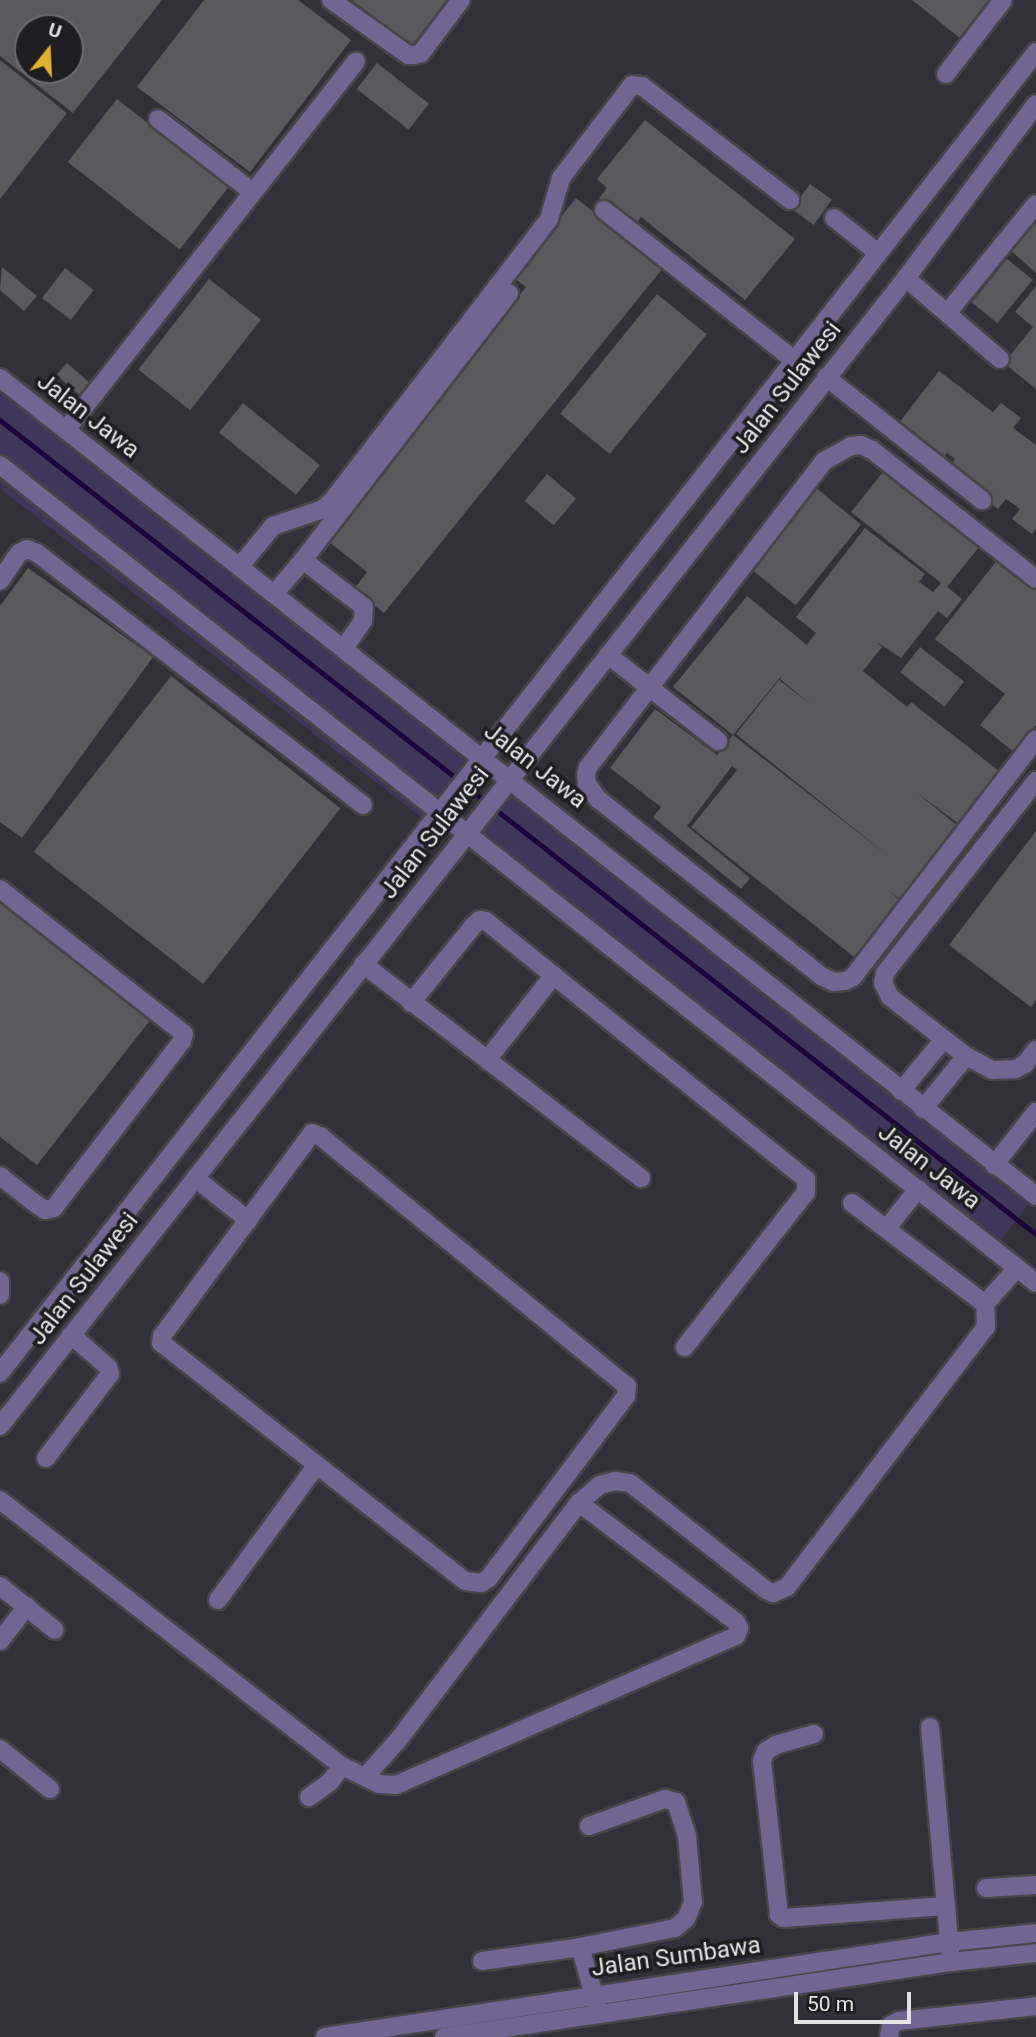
<!DOCTYPE html>
<style>
body{margin:0}
#map{position:relative;width:1036px;height:2037px;overflow:hidden;background:#28272a;font-family:Roboto,sans-serif}
div>[style]{position:absolute}
[style*='--x']{left:calc(var(--x)*1px);top:calc(var(--y)*1px);width:calc(var(--w)*1px);rotate:calc(var(--a)*1deg)}
.built>*{inset:0;background:#323039}
.green>*{inset:0;background:#40365a;transform-origin:0 0}
.stream>*{height:4.5px;margin:-2.25px;padding:0 2.25px;transform-origin:2.25px;border-radius:2.25px;background:#1c053b}
.building>*{inset:0;background:#5a595d;transform-origin:0 0}
.roads{filter:drop-shadow(2px 0 #464548) drop-shadow(-2px 0 #464548) drop-shadow(0 2px #464548) drop-shadow(0 -2px #464548)}
.minor>*{height:18px;margin:-9px;padding:0 9px;transform-origin:9px;border-radius:9px;background:#716592}
span{translate:-50% -50%;white-space:nowrap;text-align:center;line-height:1.15;-webkit-text-stroke:7px #1e1d21;paint-order:stroke}
.street-label{font-size:24px;color:#e4e4e6}
.north{position:absolute;left:14px;top:14px;width:70px;height:70px;box-sizing:border-box;background:#1e1d21;border:2px solid #6d6d70;border-radius:50%;rotate:18deg;font-size:19px;font-weight:700;line-height:28px;text-align:center;color:#e4e4e6}
.north::after{content:'';display:block;margin:auto;width:24px;height:32px;background:#e0b034;clip-path:polygon(50% 0,100% 100%,50% 72%,0 100%)}
.scale{position:absolute;left:794px;top:1992px;width:117px;height:32px;box-sizing:border-box;border:4px solid #e4e4e6;border-top:0;padding-left:9px;font-size:21px;line-height:24px;white-space:nowrap;color:#e4e4e6;-webkit-text-stroke:5px #1e1d21;paint-order:stroke}
</style>
<div id="map">
<div class="built">
<i style="clip-path:polygon(evenodd,0 0,1036px 0,1036px 2037px,0 2037px,0 0,28px 28px,70px 28px,70px 70px,28px 70px,28px 28px)"></i>
</div>
<div class="green">
<i style="left:0;top:378px;width:613px;height:87px;rotate:38deg"></i>
<i style="left:510px;top:778px;width:671px;height:69px;rotate:38deg"></i>
</div>
<div class="stream">
<i style="--x:0;--y:420;--w:585;--a:38.12"></i>
<i style="--x:467;--y:787;--w:26;--a:37"></i>
<i style="--x:494;--y:808;--w:689;--a:38.17"></i>
</div>
<div class="building">
<i style="clip-path:polygon(evenodd,0 0,162px 0,73px 113px,0 56px,0 0,28px 28px,70px 28px,70px 70px,28px 70px,28px 28px)"></i>
<i style="clip-path:polygon(204px 0,298px 0,351px 40px,250px 172px,137px 87px)"></i>
<i style="clip-path:polygon(352px 0,447px 0,411px 46px)"></i>
<i style="clip-path:polygon(912px 0,990px 0,960px 38px)"></i>
<i style="clip-path:polygon(0 60px,67px 113px,0 199px)"></i>
<i style="left:377px;top:63px;width:66px;height:33px;rotate:38deg"></i>
<i style="left:117px;top:99px;width:142px;height:80px;rotate:38deg"></i>
<i style="clip-path:polygon(645px 120px,795px 239px,745px 300px,641px 217px,634px 226px,599px 198px,607px 188px,597px 179px)"></i>
<i style="left:810px;top:184px;width:27px;height:31px;rotate:36deg"></i>
<i style="clip-path:polygon(576px 198px,663px 268px,384px 613px,354px 589px,367px 572px,324px 538px,526px 287px,513px 277px)"></i>
<i style="clip-path:polygon(1036px 218px,1036px 273px,1009px 249px)"></i>
<i style="left:1007px;top:259px;width:33px;height:56px;rotate:39deg"></i>
<i style="clip-path:polygon(2px 267px,37px 296px,24px 311px,0 290px)"></i>
<i style="left:65px;top:268px;width:36px;height:38px;rotate:37deg"></i>
<i style="left:209px;top:279px;width:66px;height:115px;rotate:38deg"></i>
<i style="clip-path:polygon(1036px 286px,1036px 389px,1004px 363px,1033px 327px,1015px 312px)"></i>
<i style="left:657px;top:294px;width:64px;height:154px;rotate:39deg"></i>
<i style="left:67px;top:363px;width:30px;height:16px;rotate:41deg"></i>
<i style="clip-path:polygon(939px 371px,993px 412px,1001px 403px,1021px 418px,1013px 428px,1036px 445px,1036px 529px,1032px 534px,1012px 519px,1020px 509px,1006px 499px,998px 509px,947px 469px,955px 459px,947px 453px,939px 463px,895px 428px)"></i>
<i style="left:243px;top:403px;width:99px;height:38px;rotate:39deg"></i>
<i style="clip-path:polygon(883px 472px,979px 547px,947px 587px,962px 599px,947px 618px,938px 611px,901px 658px,877px 642px,882px 647px,863px 671px,907px 707px,911px 702px,1004px 775px,963px 827px,916px 792px,964px 831px,906px 904px,889px 891px,904px 904px,858px 960px,691px 827px,737px 770px,732px 766px,687px 826px,750px 878px,741px 889px,653px 817px,661px 807px,610px 768px,655px 709px,717px 755px,733px 735px,891px 858px,736px 734px,779px 680px,813px 706px,780px 679px,783px 674px,733px 735px,673px 687px,747px 596px,807px 645px,816px 633px,796px 617px,865px 528px,925px 574px,919px 582px,933px 592px,941px 583px,851px 512px)"></i>
<i style="left:547px;top:474px;width:38px;height:35px;rotate:40deg"></i>
<i style="left:816px;top:488px;width:58px;height:104px;rotate:39deg"></i>
<i style="clip-path:polygon(1002px 554px,1036px 581px,1036px 725px,1014px 752px,980px 725px,1005px 694px,935px 639px)"></i>
<i style="clip-path:polygon(28px 568px,153px 657px,22px 838px,0 822px,0 606px)"></i>
<i style="left:920px;top:647px;width:56px;height:32px;rotate:38deg"></i>
<i style="left:171px;top:676px;width:215px;height:223px;rotate:38deg"></i>
<i style="clip-path:polygon(1036px 831px,1036px 1000px,1031px 1007px,949px 945px)"></i>
<i style="clip-path:polygon(0 902px,151px 1019px,37px 1165px,0 1137px)"></i>
</div>
<div class="roads">
<div class="minor">
<i style="--x:331;--y:0;--w:95;--a:35.5"></i>
<i style="--x:408;--y:55;--w:7;--a:0"></i>
<i style="--x:415;--y:55;--w:6;--a:-18"></i>
<i style="--x:421;--y:53;--w:66;--a:-53"></i>
<i style="--x:946;--y:74;--w:93;--a:-52.4"></i>
<i style="--x:158;--y:119;--w:118;--a:37.7"></i>
<i style="--x:604;--y:210;--w:242;--a:38.3"></i>
<i style="--x:834;--y:218;--w:56;--a:38.5"></i>
<i style="--x:906;--y:278;--w:124;--a:40.8"></i>
<i style="--x:948;--y:312;--w:139;--a:-50.8"></i>
<i style="--x:826;--y:377;--w:199;--a:38.3"></i>
<i style="--x:0;--y:378;--w:1320;--a:38.29"></i>
<i style="--x:66;--y:430;--w:469;--a:-51.8"></i>
<i style="--x:0;--y:465;--w:1320;--a:38.29"></i>
<i style="--x:240;--y:566;--w:52;--a:-50.5"></i>
<i style="--x:273;--y:526;--w:53;--a:-18.8"></i>
<i style="--x:323;--y:509;--w:12;--a:-42"></i>
<i style="--x:332;--y:501;--w:356;--a:-52.4"></i>
<i style="--x:549;--y:219;--w:43;--a:-73.7"></i>
<i style="--x:561;--y:178;--w:117;--a:-52.6"></i>
<i style="--x:632;--y:85;--w:10;--a:6"></i>
<i style="--x:642;--y:86;--w:187;--a:37.6"></i>
<i style="--x:1036;--y:579;--w:209;--a:-141.8"></i>
<i style="--x:872;--y:450;--w:12;--a:-156"></i>
<i style="--x:861;--y:445;--w:10;--a:174"></i>
<i style="--x:851;--y:446;--w:31;--a:151"></i>
<i style="--x:824;--y:461;--w:386;--a:127.6"></i>
<i style="--x:588;--y:767;--w:8;--a:104"></i>
<i style="--x:586;--y:775;--w:9;--a:84"></i>
<i style="--x:587;--y:784;--w:19;--a:54"></i>
<i style="--x:598;--y:799;--w:285;--a:38.4"></i>
<i style="--x:821;--y:976;--w:14;--a:25"></i>
<i style="--x:834;--y:982;--w:11;--a:-5"></i>
<i style="--x:845;--y:981;--w:9;--a:-27"></i>
<i style="--x:853;--y:977;--w:300;--a:-52.4"></i>
<i style="--x:0;--y:581;--w:34;--a:-56"></i>
<i style="--x:19;--y:553;--w:9;--a:-27"></i>
<i style="--x:27;--y:549;--w:11;--a:22"></i>
<i style="--x:37;--y:553;--w:412;--a:37.7"></i>
<i style="--x:275;--y:593;--w:43;--a:-49.7"></i>
<i style="--x:344;--y:648;--w:33;--a:-55"></i>
<i style="--x:363;--y:621;--w:14;--a:-86"></i>
<i style="--x:364;--y:607;--w:77;--a:-142.4"></i>
<i style="--x:303;--y:560;--w:337;--a:-52.3"></i>
<i style="--x:608;--y:655;--w:140;--a:38"></i>
<i style="--x:1036;--y:781;--w:244;--a:128.2"></i>
<i style="--x:885;--y:973;--w:10;--a:101"></i>
<i style="--x:883;--y:983;--w:16;--a:63"></i>
<i style="--x:890;--y:997;--w:96;--a:37.8"></i>
<i style="--x:966;--y:1056;--w:30;--a:28"></i>
<i style="--x:992;--y:1070;--w:24;--a:-2"></i>
<i style="--x:1016;--y:1069;--w:10;--a:-29"></i>
<i style="--x:1025;--y:1064;--w:18;--a:-52"></i>
<i style="--x:0;--y:889;--w:234;--a:38.2"></i>
<i style="--x:184;--y:1034;--w:7;--a:106"></i>
<i style="--x:182;--y:1041;--w:210;--a:127.5"></i>
<i style="--x:54;--y:1208;--w:9;--a:167"></i>
<i style="--x:45;--y:1210;--w:11;--a:-146"></i>
<i style="--x:36;--y:1204;--w:46;--a:-142.1"></i>
<i style="--x:363;--y:964;--w:351;--a:37.6"></i>
<i style="--x:411;--y:1003;--w:100;--a:-51.1"></i>
<i style="--x:474;--y:925;--w:8;--a:-40"></i>
<i style="--x:480;--y:920;--w:6;--a:9"></i>
<i style="--x:486;--y:921;--w:411;--a:38.9"></i>
<i style="--x:806;--y:1179;--w:13;--a:90"></i>
<i style="--x:806;--y:1192;--w:197;--a:128"></i>
<i style="--x:487;--y:1060;--w:108;--a:-51.8"></i>
<i style="--x:901;--y:1091;--w:67;--a:-50.4"></i>
<i style="--x:923;--y:1109;--w:68;--a:-50.9"></i>
<i style="--x:312;--y:1133;--w:9;--a:21"></i>
<i style="--x:320;--y:1136;--w:396;--a:39.2"></i>
<i style="--x:627;--y:1386;--w:10;--a:96"></i>
<i style="--x:626;--y:1396;--w:228;--a:127"></i>
<i style="--x:489;--y:1578;--w:9;--a:148"></i>
<i style="--x:481;--y:1583;--w:16;--a:-173"></i>
<i style="--x:465;--y:1581;--w:386;--a:-141.9"></i>
<i style="--x:161;--y:1343;--w:7;--a:-82"></i>
<i style="--x:162;--y:1336;--w:252;--a:-53.5"></i>
<i style="--x:994;--y:1165;--w:68;--a:-51.6"></i>
<i style="--x:195;--y:1178;--w:68;--a:38.4"></i>
<i style="--x:887;--y:1228;--w:50;--a:-51.5"></i>
<i style="--x:0;--y:1281;--w:14;--a:90"></i>
<i style="--x:985;--y:1304;--w:48;--a:-48.4"></i>
<i style="--x:0;--y:1373;--w:1679;--a:-51.89"></i>
<i style="--x:0;--y:1426;--w:1462;--a:-51.72"></i>
<i style="--x:906;--y:278;--w:217;--a:-53.2"></i>
<i style="--x:46;--y:1458;--w:106;--a:-52.7"></i>
<i style="--x:110;--y:1374;--w:7;--a:-106"></i>
<i style="--x:108;--y:1367;--w:49;--a:-139.1"></i>
<i style="--x:0;--y:1500;--w:433;--a:37.9"></i>
<i style="--x:342;--y:1766;--w:20;--a:127"></i>
<i style="--x:330;--y:1782;--w:26;--a:144"></i>
<i style="--x:0;--y:1586;--w:70;--a:38.7"></i>
<i style="--x:218;--y:1600;--w:166;--a:-53.8"></i>
<i style="--x:0;--y:1641;--w:44;--a:-52.4"></i>
<i style="--x:930;--y:1727;--w:225;--a:84.9"></i>
<i style="--x:814;--y:1734;--w:40;--a:164"></i>
<i style="--x:776;--y:1745;--w:12;--a:149"></i>
<i style="--x:766;--y:1751;--w:11;--a:112"></i>
<i style="--x:762;--y:1761;--w:155;--a:83.7"></i>
<i style="--x:779;--y:1915;--w:6;--a:31"></i>
<i style="--x:784;--y:1918;--w:161;--a:-4.3"></i>
<i style="--x:0;--y:1749;--w:64;--a:38.7"></i>
<i style="--x:342;--y:1766;--w:41;--a:25.9"></i>
<i style="--x:379;--y:1784;--w:17;--a:3"></i>
<i style="--x:396;--y:1785;--w:371;--a:-23.7"></i>
<i style="--x:736;--y:1636;--w:9;--a:-69"></i>
<i style="--x:739;--y:1628;--w:7;--a:-117"></i>
<i style="--x:736;--y:1622;--w:197;--a:-142.8"></i>
<i style="--x:365;--y:1777;--w:51;--a:-48.2"></i>
<i style="--x:399;--y:1739;--w:297;--a:-52.7"></i>
<i style="--x:579;--y:1503;--w:28;--a:-41"></i>
<i style="--x:600;--y:1485;--w:16;--a:-15"></i>
<i style="--x:615;--y:1481;--w:15;--a:8"></i>
<i style="--x:630;--y:1483;--w:173;--a:38.2"></i>
<i style="--x:766;--y:1590;--w:8;--a:23"></i>
<i style="--x:773;--y:1593;--w:15;--a:-23"></i>
<i style="--x:787;--y:1587;--w:327;--a:-52.6"></i>
<i style="--x:986;--y:1327;--w:23;--a:-92"></i>
<i style="--x:985;--y:1304;--w:167;--a:-142.8"></i>
<i style="--x:589;--y:1826;--w:81;--a:-19.6"></i>
<i style="--x:665;--y:1799;--w:11;--a:15"></i>
<i style="--x:676;--y:1802;--w:36;--a:72"></i>
<i style="--x:687;--y:1836;--w:66;--a:84.8"></i>
<i style="--x:693;--y:1902;--w:18;--a:112"></i>
<i style="--x:686;--y:1919;--w:14;--a:141"></i>
<i style="--x:675;--y:1928;--w:97;--a:168.7"></i>
<i style="--x:580;--y:1947;--w:60;--a:73.7"></i>
<i style="--x:986;--y:1888;--w:50;--a:-3.4"></i>
<i style="--x:482;--y:1961;--w:99;--a:-8.1"></i>
<i style="--x:325;--y:2037;--w:631;--a:-8.66"></i>
<i style="--x:949;--y:1942;--w:87;--a:-5.9"></i>
<i style="--x:444;--y:2037;--w:513;--a:-8.41"></i>
<i style="--x:951;--y:1962;--w:85;--a:-6"></i>
<i style="--x:889;--y:2037;--w:12;--a:-81"></i>
<i style="--x:891;--y:2025;--w:9;--a:-27"></i>
<i style="--x:899;--y:2021;--w:138;--a:-6.2"></i>
</div>
</div>
<div class="street-label">
<span style="left:787px;top:388px;rotate:-52deg">Jalan Sulawesi</span>
<span style="left:88px;top:416px;rotate:38deg">Jalan Jawa</span>
<span style="left:535px;top:766px;rotate:38deg">Jalan Jawa</span>
<span style="left:435px;top:833px;rotate:-52deg">Jalan Sulawesi</span>
<span style="left:929px;top:1167px;rotate:38deg">Jalan Jawa</span>
<span style="left:84px;top:1279px;rotate:-52deg">Jalan Sulawesi</span>
<span style="left:676px;top:1957px;rotate:-8deg">Jalan Sumbawa</span>
</div>
<div class="north">U</div>
<div class="scale">50 m</div>
</div>
